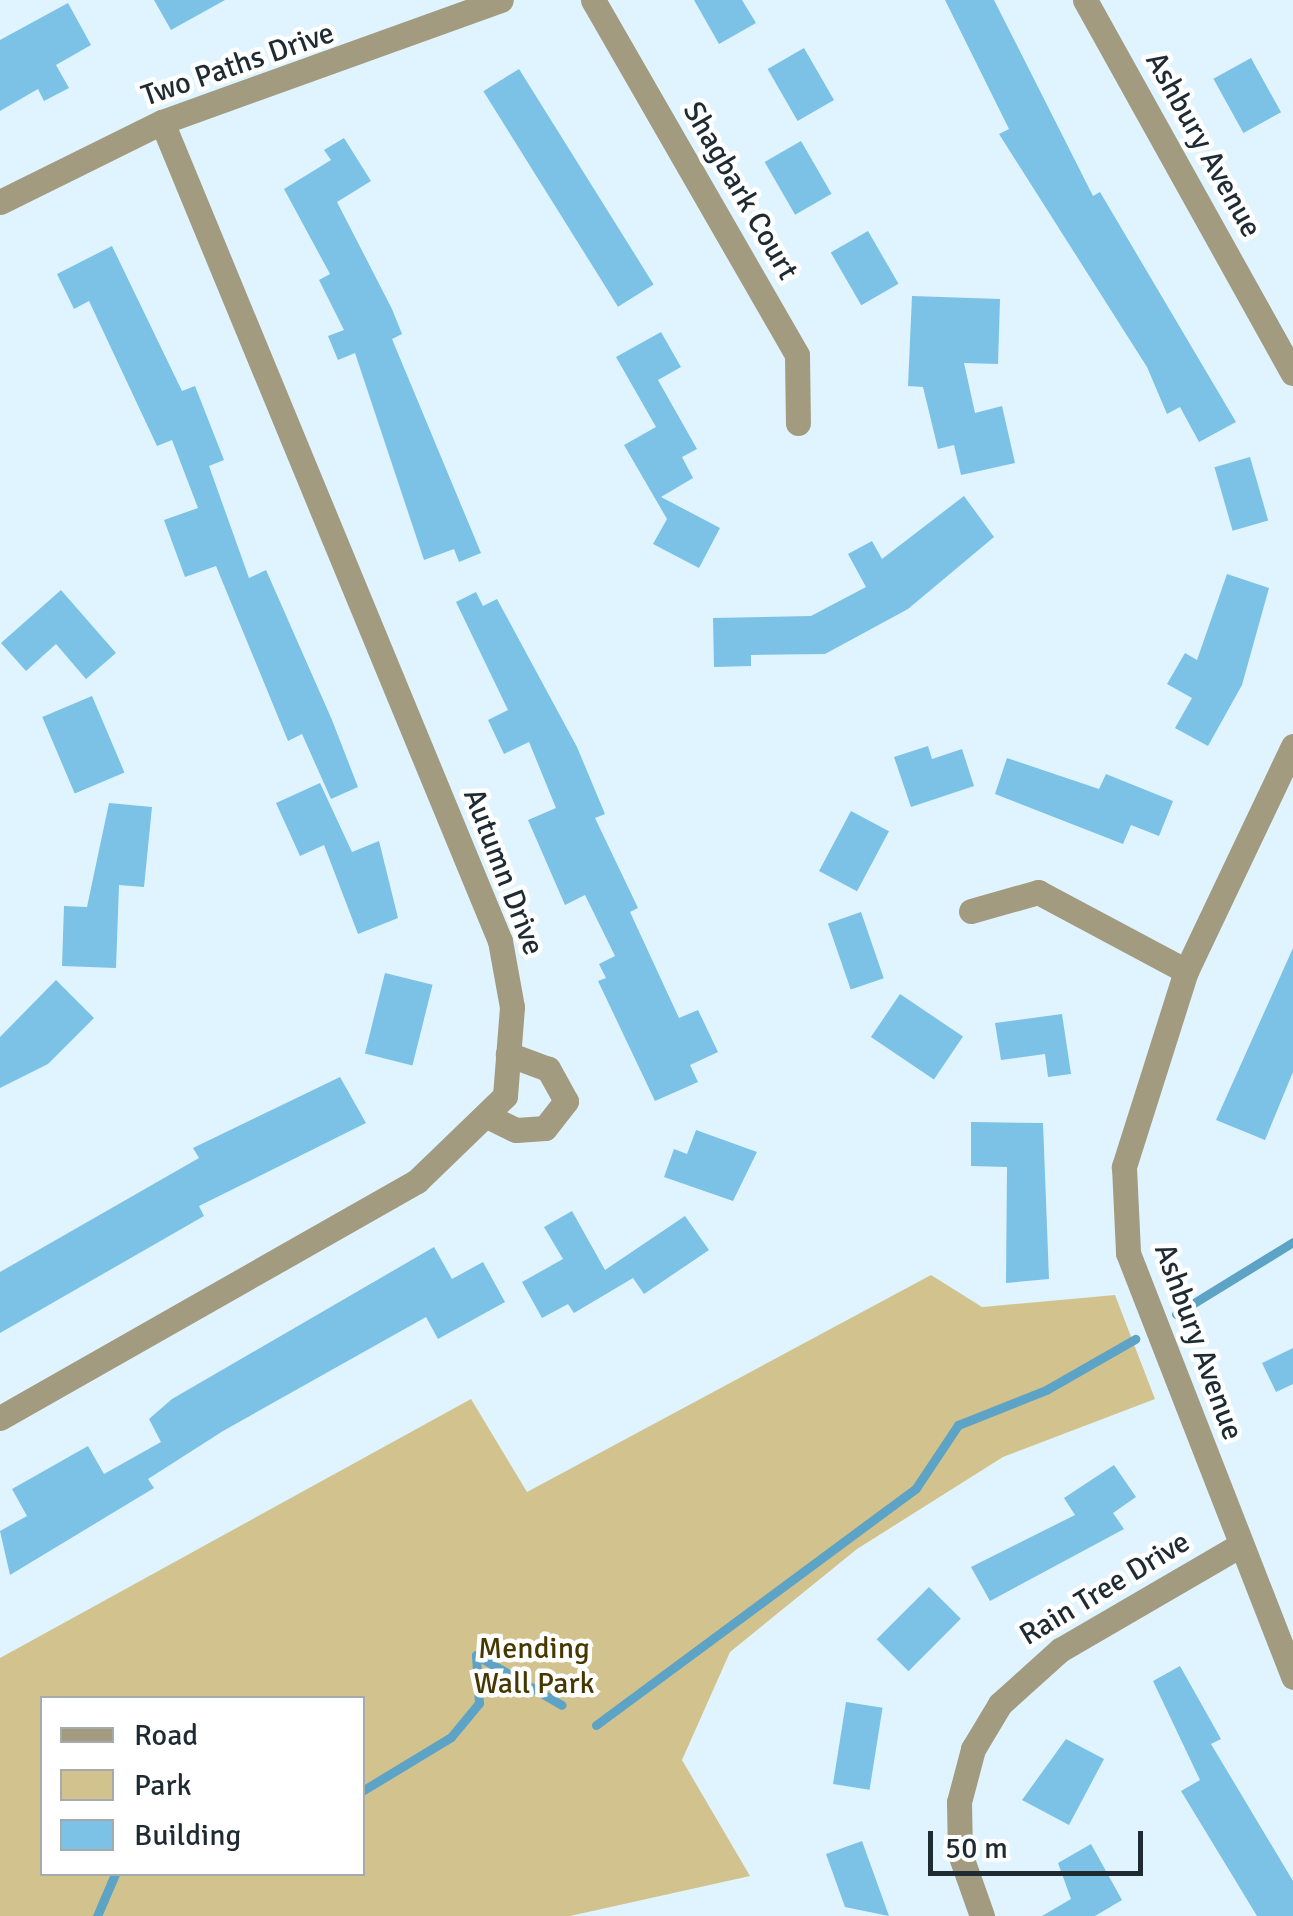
<!DOCTYPE html>
<style>
body{margin:0}
#map{position:relative;width:1293px;height:1916px;overflow:hidden;background:#dff4ff;font-family:Signika,sans-serif}
div>[style]{position:absolute}
[style*='--x']{left:calc(var(--x)*1px);top:calc(var(--y)*1px);width:calc(var(--w)*1px);rotate:calc(var(--a)*1deg)}
.green>*{inset:0;background:#d2c38e}
.stream>*{height:9px;margin:-4.5px;padding:0 4.5px;transform-origin:4.5px;border-radius:4.5px;background:#5ca3c6}
.building>*{inset:0;background:#7bc2e6;transform-origin:0 0}
.minor>*{height:25px;margin:-12.5px;padding:0 12.5px;transform-origin:12.5px;border-radius:12.5px;background:#a39b80}
span{translate:-50% -50%;white-space:nowrap;text-align:center;line-height:1.15;-webkit-text-stroke:9px #fff;paint-order:stroke}
.street-label{font-size:30px;color:#1e2b32}
.park-label{font-size:30px;color:#463800}
.legend{position:absolute;left:40px;top:1696px;width:325px;height:180px;box-sizing:border-box;background:#fff;border:2px solid #a5aaad;margin:0;padding:12px 18px;list-style:none;font-size:30px;color:#1e2b32}
.legend li{display:flex;align-items:center;gap:20px;height:50px}
.legend b{width:50px;border:2px solid #a5aaad}
.scale{position:absolute;left:928px;top:1831px;width:215px;height:45px;box-sizing:border-box;border:5px solid #1e2b32;border-top:0;padding-left:12px;font-size:30px;line-height:35px;white-space:nowrap;color:#1e2b32;-webkit-text-stroke:8px #fff;paint-order:stroke}
</style>
<div id="map">
<div class="green">
<i style="clip-path:polygon(evenodd,931px 1275px,982px 1307px,1115px 1295px,1155px 1399px,1003px 1457px,857px 1549px,730px 1652px,682px 1760px,750px 1876px,570px 1916px,0 1916px,0 1658px,471px 1399px,527px 1492px,931px 1275px,42px 1698px,362px 1698px,362px 1874px,42px 1874px,42px 1698px)"></i>
</div>
<div class="stream">
<i style="--x:1176;--y:1314;--w:137;--a:-31.6"></i>
<i style="--x:596;--y:1725;--w:398;--a:-36.5"></i>
<i style="--x:916;--y:1488;--w:76;--a:-56.3"></i>
<i style="--x:958;--y:1425;--w:95;--a:-21.7"></i>
<i style="--x:1046;--y:1390;--w:103;--a:-29.8"></i>
<i style="--x:362;--y:1791;--w:104;--a:-31.2"></i>
<i style="--x:451;--y:1737;--w:44;--a:-50.5"></i>
<i style="--x:479;--y:1703;--w:48;--a:-93.6"></i>
<i style="--x:476;--y:1655;--w:99;--a:30.2"></i>
<i style="--x:97;--y:1916;--w:46;--a:-66.8"></i>
</div>
<div class="building">
<i style="clip-path:polygon(154px 0,225px 0,171px 30px)"></i>
<i style="clip-path:polygon(694px 0,742px 0,756px 23px,719px 44px)"></i>
<i style="clip-path:polygon(945px 0,994px 0,1093px 196px,1100px 192px,1236px 422px,1199px 442px,1180px 407px,1167px 414px,1147px 367px,999px 134px,1009px 129px)"></i>
<i style="clip-path:polygon(68px 3px,91px 45px,56px 65px,69px 88px,44px 101px,38px 89px,0 111px,0 40px)"></i>
<i style="left:804px;top:48px;width:60px;height:42px;rotate:60deg"></i>
<i style="left:1251px;top:58px;width:62px;height:43px;rotate:61deg"></i>
<i style="left:519px;top:69px;width:254px;height:42px;rotate:58deg"></i>
<i style="clip-path:polygon(344px 138px,371px 181px,337px 202px,392px 309px,402px 334px,392px 339px,481px 553px,459px 562px,454px 549px,424px 560px,355px 353px,338px 360px,328px 336px,344px 330px,319px 280px,330px 274px,284px 189px,331px 160px,324px 150px)"></i>
<i style="left:801px;top:141px;width:61px;height:42px;rotate:60deg"></i>
<i style="left:868px;top:231px;width:61px;height:43px;rotate:60deg"></i>
<i style="clip-path:polygon(112px 246px,182px 391px,195px 386px,224px 460px,209px 466px,249px 578px,266px 570px,332px 720px,358px 787px,331px 799px,302px 734px,288px 741px,216px 566px,185px 577px,164px 520px,198px 508px,172px 440px,157px 446px,89px 301px,74px 309px,57px 274px)"></i>
<i style="clip-path:polygon(912px 296px,1000px 299px,998px 364px,964px 363px,975px 413px,1002px 406px,1015px 463px,961px 475px,954px 445px,938px 449px,923px 387px,908px 386px)"></i>
<i style="clip-path:polygon(661px 332px,681px 367px,658px 380px,697px 449px,682px 457px,693px 478px,661px 497px,720px 528px,699px 568px,653px 544px,667px 519px,624px 445px,656px 427px,616px 357px)"></i>
<i style="left:1250px;top:457px;width:66px;height:37px;rotate:74deg"></i>
<i style="clip-path:polygon(964px 496px,994px 537px,908px 609px,825px 654px,751px 655px,751px 666px,714px 667px,713px 618px,811px 616px,866px 587px,848px 554px,872px 541px,882px 559px)"></i>
<i style="clip-path:polygon(1227px 574px,1269px 588px,1242px 685px,1208px 746px,1175px 728px,1192px 698px,1167px 684px,1185px 653px,1197px 660px)"></i>
<i style="clip-path:polygon(61px 590px,116px 653px,86px 679px,56px 644px,26px 671px,1px 643px)"></i>
<i style="clip-path:polygon(476px 592px,483px 606px,497px 599px,577px 747px,605px 814px,595px 818px,638px 908px,630px 912px,679px 1018px,698px 1010px,718px 1052px,690px 1065px,698px 1082px,655px 1101px,598px 981px,606px 978px,599px 964px,615px 956px,585px 895px,565px 905px,528px 820px,556px 808px,529px 742px,504px 754px,488px 720px,508px 710px,456px 602px)"></i>
<i style="left:92px;top:696px;width:83px;height:54px;rotate:67deg"></i>
<i style="clip-path:polygon(928px 746px,932px 759px,962px 749px,974px 786px,911px 807px,894px 757px)"></i>
<i style="clip-path:polygon(1007px 758px,1099px 789px,1106px 774px,1173px 801px,1159px 836px,1131px 825px,1123px 844px,995px 794px)"></i>
<i style="clip-path:polygon(320px 783px,352px 852px,379px 841px,398px 918px,358px 934px,324px 845px,300px 856px,276px 803px)"></i>
<i style="clip-path:polygon(109px 803px,152px 807px,144px 887px,119px 885px,116px 968px,62px 966px,64px 906px,87px 907px)"></i>
<i style="left:851px;top:811px;width:43px;height:68px;rotate:28deg"></i>
<i style="left:861px;top:912px;width:70px;height:35px;rotate:71deg"></i>
<i style="clip-path:polygon(1293px 948px,1293px 1072px,1265px 1140px,1216px 1120px)"></i>
<i style="left:385px;top:973px;width:49px;height:83px;rotate:14deg"></i>
<i style="clip-path:polygon(56px 980px,94px 1018px,48px 1064px,0 1088px,0 1037px)"></i>
<i style="left:900px;top:994px;width:76px;height:52px;rotate:34deg"></i>
<i style="clip-path:polygon(1062px 1014px,1071px 1074px,1048px 1077px,1045px 1054px,1001px 1060px,995px 1023px)"></i>
<i style="clip-path:polygon(340px 1077px,366px 1123px,199px 1206px,204px 1216px,0 1333px,0 1272px,199px 1158px,193px 1148px)"></i>
<i style="clip-path:polygon(971px 1122px,1043px 1123px,1049px 1279px,1006px 1283px,1007px 1167px,971px 1166px)"></i>
<i style="clip-path:polygon(696px 1130px,757px 1152px,733px 1201px,664px 1177px,674px 1149px,687px 1154px)"></i>
<i style="clip-path:polygon(572px 1211px,605px 1270px,685px 1216px,709px 1250px,644px 1294px,633px 1278px,574px 1313px,568px 1304px,542px 1318px,522px 1282px,563px 1259px,544px 1227px)"></i>
<i style="clip-path:polygon(434px 1247px,452px 1279px,483px 1262px,505px 1302px,438px 1339px,426px 1317px,223px 1431px,148px 1479px,154px 1488px,10px 1575px,0 1531px,27px 1516px,12px 1489px,88px 1446px,104px 1474px,161px 1442px,149px 1419px,172px 1399px)"></i>
<i style="clip-path:polygon(1293px 1348px,1293px 1384px,1276px 1392px,1262px 1363px)"></i>
<i style="clip-path:polygon(1114px 1465px,1136px 1497px,1113px 1513px,1124px 1529px,990px 1601px,971px 1567px,1075px 1515px,1064px 1498px)"></i>
<i style="left:929px;top:1587px;width:45px;height:74px;rotate:45deg"></i>
<i style="clip-path:polygon(1180px 1666px,1221px 1739px,1211px 1744px,1293px 1881px,1293px 1916px,1257px 1916px,1181px 1791px,1200px 1780px,1153px 1681px)"></i>
<i style="left:846px;top:1702px;width:37px;height:83px;rotate:9deg"></i>
<i style="clip-path:polygon(1066px 1739px,1104px 1759px,1069px 1825px,1022px 1800px)"></i>
<i style="clip-path:polygon(862px 1841px,889px 1916px,845px 1907px,826px 1854px)"></i>
<i style="clip-path:polygon(1091px 1844px,1122px 1900px,1095px 1916px,1042px 1916px,1071px 1899px,1058px 1863px)"></i>
</div>
<div class="minor">
<i style="--x:593;--y:0;--w:409;--a:60.1"></i>
<i style="--x:797;--y:355;--w:68;--a:89.2"></i>
<i style="--x:1085;--y:0;--w:427;--a:60.9"></i>
<i style="--x:0;--y:202;--w:181;--a:-26.3"></i>
<i style="--x:162;--y:122;--w:360;--a:-19.8"></i>
<i style="--x:1293;--y:746;--w:249;--a:115.4"></i>
<i style="--x:1186;--y:971;--w:206;--a:107.6"></i>
<i style="--x:1124;--y:1167;--w:86;--a:87.3"></i>
<i style="--x:1128;--y:1253;--w:455;--a:68.7"></i>
<i style="--x:971;--y:911;--w:70;--a:-15.8"></i>
<i style="--x:1038;--y:892;--w:168;--a:28.1"></i>
<i style="--x:487;--y:1116;--w:32;--a:26"></i>
<i style="--x:516;--y:1130;--w:29;--a:-4"></i>
<i style="--x:545;--y:1128;--w:34;--a:-52"></i>
<i style="--x:566;--y:1101;--w:37;--a:-119"></i>
<i style="--x:548;--y:1069;--w:43;--a:-159.4"></i>
<i style="--x:0;--y:1418;--w:480;--a:-29.6"></i>
<i style="--x:417;--y:1181;--w:122;--a:-44"></i>
<i style="--x:505;--y:1096;--w:89;--a:-85.5"></i>
<i style="--x:512;--y:1007;--w:67;--a:-100.3"></i>
<i style="--x:500;--y:941;--w:886;--a:-112.43"></i>
<i style="--x:982;--y:1916;--w:66;--a:-109.5"></i>
<i style="--x:960;--y:1854;--w:52;--a:-91.1"></i>
<i style="--x:959;--y:1802;--w:55;--a:-75.2"></i>
<i style="--x:973;--y:1749;--w:52;--a:-59"></i>
<i style="--x:1000;--y:1704;--w:81;--a:-42"></i>
<i style="--x:1060;--y:1650;--w:207;--a:-30.2"></i>
</div>
<div class="street-label">
<span style="left:238px;top:65px;rotate:-19deg">Two Paths Drive</span>
<span style="left:1203px;top:145px;rotate:61deg">Ashbury Avenue</span>
<span style="left:740px;top:191px;rotate:60deg">Shagbark Court</span>
<span style="left:503px;top:872px;rotate:69deg">Autumn Drive</span>
<span style="left:1198px;top:1342px;rotate:70deg">Ashbury Avenue</span>
<span style="left:1105px;top:1589px;rotate:-31deg">Rain Tree Drive</span>
</div>
<div class="park-label">
<span style="left:534px;top:1666px">Mending<br>Wall Park</span>
</div>
<ul class="legend">
<li><b style="height:12px;background:#a39b80"></b>Road</li>
<li><b style="height:28px;background:#d2c38e"></b>Park</li>
<li><b style="height:28px;background:#7bc2e6"></b>Building</li>
</ul>
<div class="scale">50 m</div>
</div>
